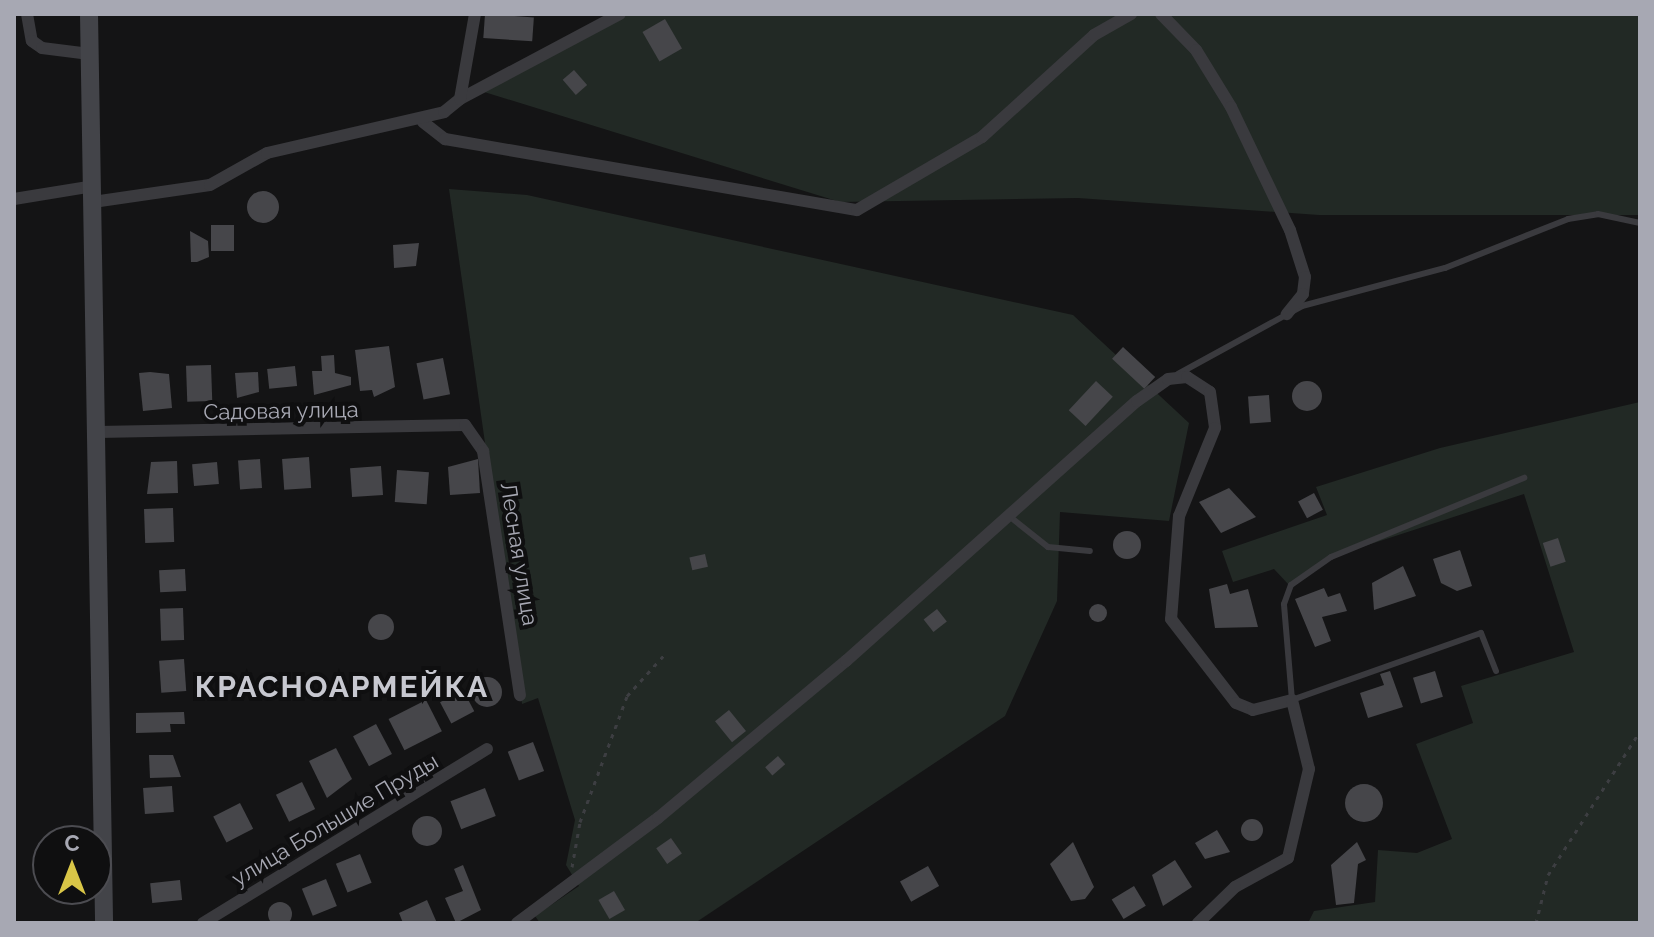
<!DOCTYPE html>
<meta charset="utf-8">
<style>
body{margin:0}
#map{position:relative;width:1654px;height:937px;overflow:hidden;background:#141415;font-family:Raleway,sans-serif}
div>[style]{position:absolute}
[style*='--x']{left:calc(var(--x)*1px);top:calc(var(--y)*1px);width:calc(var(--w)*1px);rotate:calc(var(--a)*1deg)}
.green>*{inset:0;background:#222925}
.building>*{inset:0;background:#46464a;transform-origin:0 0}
.round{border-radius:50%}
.path>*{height:3px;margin-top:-1.5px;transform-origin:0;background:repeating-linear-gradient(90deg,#3d3e42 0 4px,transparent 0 10px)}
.lane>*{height:6px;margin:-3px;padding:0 3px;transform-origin:3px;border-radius:3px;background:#3a3a3e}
.street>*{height:12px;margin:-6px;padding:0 6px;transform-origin:6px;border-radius:6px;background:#3a3a3e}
.secondary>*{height:18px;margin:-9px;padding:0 9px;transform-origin:9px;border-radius:9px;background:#434449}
span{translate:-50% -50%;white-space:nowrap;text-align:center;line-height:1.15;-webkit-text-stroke:8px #0f0f10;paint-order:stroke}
.street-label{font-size:22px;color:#a7a8b3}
.district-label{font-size:30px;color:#c7c8d0;font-weight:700;letter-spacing:2px}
.frame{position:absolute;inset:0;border:16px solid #a7a8b3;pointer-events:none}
.north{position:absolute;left:32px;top:825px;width:80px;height:80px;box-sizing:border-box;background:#0f0f10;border:2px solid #4c4c51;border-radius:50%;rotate:0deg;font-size:22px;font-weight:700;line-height:32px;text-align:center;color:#a7a8b3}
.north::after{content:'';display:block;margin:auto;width:28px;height:36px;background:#d9c647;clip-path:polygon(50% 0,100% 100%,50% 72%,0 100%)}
</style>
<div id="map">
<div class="green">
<i style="clip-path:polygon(622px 14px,1640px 14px,1640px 215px,1319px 215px,1078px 198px,840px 202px,481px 91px)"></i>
<i style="clip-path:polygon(449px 189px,527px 195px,1073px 315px,1189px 423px,1169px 521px,1060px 512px,1057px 601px,1005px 716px,695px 923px,540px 923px,535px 916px,579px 886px,566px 865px,575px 820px,538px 698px,522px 704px)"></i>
<i style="clip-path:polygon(1640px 402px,1640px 923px,1308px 923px,1314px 911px,1375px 902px,1378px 850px,1417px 853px,1452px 839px,1416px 744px,1473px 723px,1461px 686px,1574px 652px,1524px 494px,1331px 557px,1289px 585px,1274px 569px,1233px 582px,1222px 551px,1327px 515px,1316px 487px,1440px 448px)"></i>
</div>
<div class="building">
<i style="left:485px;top:14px;width:49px;height:24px;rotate:4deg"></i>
<i style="left:665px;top:19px;width:34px;height:26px;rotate:60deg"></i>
<i style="left:574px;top:70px;width:20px;height:15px;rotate:49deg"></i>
<i class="round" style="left:247px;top:191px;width:32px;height:32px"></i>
<i style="left:211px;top:225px;width:23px;height:26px"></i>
<i style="clip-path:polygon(190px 231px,208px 241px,209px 257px,197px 262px,191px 262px)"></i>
<i style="clip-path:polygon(419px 243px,416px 266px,394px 268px,393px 245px)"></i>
<i style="clip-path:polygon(389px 346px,395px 387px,374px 397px,372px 390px,360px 391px,355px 350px)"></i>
<i style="left:1123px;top:347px;width:44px;height:16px;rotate:43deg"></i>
<i style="clip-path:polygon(334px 355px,335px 373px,351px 377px,351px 385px,314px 395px,312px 371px,322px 371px,321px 356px)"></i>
<i style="left:443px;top:358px;width:37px;height:27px;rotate:79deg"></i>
<i style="left:211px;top:365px;width:36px;height:25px;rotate:88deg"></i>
<i style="left:295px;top:366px;width:20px;height:28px;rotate:84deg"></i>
<i style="clip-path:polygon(150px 372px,169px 374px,172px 408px,143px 411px,139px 373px)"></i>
<i style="clip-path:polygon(258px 372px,259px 392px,237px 398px,235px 373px)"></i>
<i class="round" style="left:1292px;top:381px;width:30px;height:30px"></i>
<i style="left:1096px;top:381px;width:23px;height:40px;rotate:43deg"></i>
<i style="left:1269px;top:395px;width:27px;height:21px;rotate:86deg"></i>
<i style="left:309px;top:457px;width:31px;height:27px;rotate:86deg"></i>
<i style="left:260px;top:459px;width:29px;height:22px;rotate:86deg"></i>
<i style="clip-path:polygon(478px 459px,480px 493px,450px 495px,448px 467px)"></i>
<i style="clip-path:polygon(177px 461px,178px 493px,147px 494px,151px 462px)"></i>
<i style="left:217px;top:462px;width:22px;height:25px;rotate:85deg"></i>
<i style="left:381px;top:466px;width:29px;height:31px;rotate:86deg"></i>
<i style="left:397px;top:470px;width:32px;height:32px;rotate:4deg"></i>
<i style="clip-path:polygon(1229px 488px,1256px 517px,1221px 533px,1199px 502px)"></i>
<i style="left:1314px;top:493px;width:19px;height:18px;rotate:62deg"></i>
<i style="left:173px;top:508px;width:34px;height:29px;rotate:88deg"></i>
<i class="round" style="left:1113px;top:531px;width:28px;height:28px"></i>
<i style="left:1558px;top:538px;width:25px;height:16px;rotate:72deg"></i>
<i style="clip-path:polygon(1460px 550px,1472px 586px,1457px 591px,1441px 583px,1433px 559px)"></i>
<i style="left:705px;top:554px;width:13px;height:16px;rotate:77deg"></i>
<i style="clip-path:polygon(1403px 566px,1416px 596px,1374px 610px,1372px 583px)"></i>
<i style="left:185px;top:569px;width:22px;height:26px;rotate:87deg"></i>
<i style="clip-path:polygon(1227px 584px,1230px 594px,1248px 589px,1258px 627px,1215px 628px,1209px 589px)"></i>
<i style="clip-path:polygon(1324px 588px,1328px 597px,1340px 593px,1347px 611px,1322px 617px,1331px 641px,1315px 647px,1295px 599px)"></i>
<i class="round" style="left:1089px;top:604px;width:18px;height:18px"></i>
<i style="left:183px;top:608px;width:32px;height:23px;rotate:88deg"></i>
<i style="left:937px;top:609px;width:16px;height:17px;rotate:52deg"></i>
<i class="round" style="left:368px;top:614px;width:26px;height:26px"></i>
<i style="left:184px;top:659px;width:32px;height:25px;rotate:86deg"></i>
<i style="clip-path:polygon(1390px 671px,1403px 707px,1368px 718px,1360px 693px,1384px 685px,1380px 674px)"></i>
<i style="left:1435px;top:671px;width:27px;height:23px;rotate:73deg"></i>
<i class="round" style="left:472px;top:677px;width:30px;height:30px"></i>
<i style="left:463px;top:690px;width:24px;height:26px;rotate:62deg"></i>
<i style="left:426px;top:700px;width:35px;height:42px;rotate:63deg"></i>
<i style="left:729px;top:710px;width:27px;height:18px;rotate:51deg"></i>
<i style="clip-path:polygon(184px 712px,185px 724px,170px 724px,171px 732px,136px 733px,136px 713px)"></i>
<i style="left:376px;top:724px;width:34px;height:26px;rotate:62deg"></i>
<i style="left:533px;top:742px;width:31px;height:27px;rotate:69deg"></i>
<i style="clip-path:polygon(336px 748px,352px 779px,327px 798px,309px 761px)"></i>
<i style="clip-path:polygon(149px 755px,173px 755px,181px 777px,150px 778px)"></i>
<i style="left:778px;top:756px;width:11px;height:17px;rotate:49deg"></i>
<i style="left:302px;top:782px;width:30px;height:29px;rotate:64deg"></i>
<i class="round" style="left:1345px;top:784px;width:38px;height:38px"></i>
<i style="left:172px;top:786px;width:26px;height:29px;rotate:86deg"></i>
<i style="left:485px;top:788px;width:30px;height:37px;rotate:69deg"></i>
<i style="left:240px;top:803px;width:29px;height:30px;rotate:63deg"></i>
<i class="round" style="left:412px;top:816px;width:30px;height:30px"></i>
<i class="round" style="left:1241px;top:819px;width:22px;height:22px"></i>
<i style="clip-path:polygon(1217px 830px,1230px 852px,1205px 859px,1195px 843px)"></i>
<i style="left:671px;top:838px;width:19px;height:18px;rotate:55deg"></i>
<i style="clip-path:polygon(1073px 842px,1094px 887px,1085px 899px,1071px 901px,1050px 864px)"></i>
<i style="clip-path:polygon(1357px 842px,1366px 860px,1358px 864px,1354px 903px,1336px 905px,1331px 865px)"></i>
<i style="left:360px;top:854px;width:31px;height:26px;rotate:68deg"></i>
<i style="clip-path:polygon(1175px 860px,1192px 887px,1163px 906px,1152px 875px)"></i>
<i style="clip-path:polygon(463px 865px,481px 910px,456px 923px,445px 898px,463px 891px,454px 869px)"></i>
<i style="left:928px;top:866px;width:23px;height:32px;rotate:61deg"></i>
<i style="left:326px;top:879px;width:29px;height:26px;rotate:68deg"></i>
<i style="left:180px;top:880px;width:20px;height:30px;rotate:84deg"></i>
<i style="left:1134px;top:886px;width:23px;height:26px;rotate:59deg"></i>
<i style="left:614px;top:891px;width:22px;height:18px;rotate:60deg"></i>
<i style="clip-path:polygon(427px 900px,437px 923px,403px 923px,399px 913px)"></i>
<i class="round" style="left:268px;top:902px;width:24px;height:24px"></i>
</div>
<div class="path">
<i style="--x:572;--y:867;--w:46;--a:-79.9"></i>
<i style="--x:580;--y:822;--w:134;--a:-69.5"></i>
<i style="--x:627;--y:696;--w:58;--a:-47.8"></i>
<i style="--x:1536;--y:923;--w:49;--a:-76"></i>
<i style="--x:1548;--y:875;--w:171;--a:-57.4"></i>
</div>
<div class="lane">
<i style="--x:1178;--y:374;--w:141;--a:-28.7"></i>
<i style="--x:1302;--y:306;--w:148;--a:-14.9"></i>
<i style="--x:1445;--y:268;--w:132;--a:-21.7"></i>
<i style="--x:1568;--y:219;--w:30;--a:-9"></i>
<i style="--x:1598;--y:214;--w:43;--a:12.1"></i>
<i style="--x:1009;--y:516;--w:50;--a:38.5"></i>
<i style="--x:1048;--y:547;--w:42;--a:5.4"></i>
<i style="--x:1496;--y:671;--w:41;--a:-111.5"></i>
<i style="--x:1481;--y:633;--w:201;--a:160.5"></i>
<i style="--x:1292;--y:700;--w:96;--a:-94.8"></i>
<i style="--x:1284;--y:604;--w:20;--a:-70"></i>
<i style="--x:1291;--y:585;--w:49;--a:-35"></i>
<i style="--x:1331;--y:557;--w:209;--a:-22.3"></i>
</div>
<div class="street">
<i style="--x:27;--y:14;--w:27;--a:80"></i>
<i style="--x:32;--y:41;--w:12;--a:35"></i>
<i style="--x:42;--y:48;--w:48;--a:7.1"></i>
<i style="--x:1161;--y:14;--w:50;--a:45.8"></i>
<i style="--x:1196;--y:50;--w:67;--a:58.4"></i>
<i style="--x:1231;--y:107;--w:136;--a:64.4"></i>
<i style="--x:1290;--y:230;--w:49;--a:72.3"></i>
<i style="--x:1305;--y:277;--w:17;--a:97"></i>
<i style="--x:1303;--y:294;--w:26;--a:129"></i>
<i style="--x:460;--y:99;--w:181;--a:-28"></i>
<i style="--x:423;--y:122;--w:28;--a:38"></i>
<i style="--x:445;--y:139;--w:418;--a:9.8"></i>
<i style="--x:857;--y:210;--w:145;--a:-30.3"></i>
<i style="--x:982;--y:137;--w:151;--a:-42.3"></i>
<i style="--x:1094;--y:35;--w:43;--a:-29.6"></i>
<i style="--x:14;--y:199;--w:80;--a:-9.3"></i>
<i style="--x:93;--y:202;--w:118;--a:-8.3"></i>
<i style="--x:210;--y:185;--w:65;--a:-29.3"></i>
<i style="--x:267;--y:153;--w:182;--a:-13"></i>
<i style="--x:444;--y:112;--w:21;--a:-39"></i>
<i style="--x:460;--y:99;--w:86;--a:-80"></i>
<i style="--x:98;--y:432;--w:367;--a:-1.1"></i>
<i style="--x:465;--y:425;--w:32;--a:55"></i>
<i style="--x:483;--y:451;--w:247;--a:81.4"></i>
<i style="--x:203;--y:923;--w:333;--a:-31.5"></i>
<i style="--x:517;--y:923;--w:176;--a:-36.7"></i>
<i style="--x:658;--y:818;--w:245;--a:-39.9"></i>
<i style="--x:846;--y:661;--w:390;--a:-41.8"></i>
<i style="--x:1137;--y:401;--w:38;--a:-35"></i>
<i style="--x:1168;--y:379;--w:19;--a:-6"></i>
<i style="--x:1187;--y:377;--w:27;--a:33"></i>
<i style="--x:1210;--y:392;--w:36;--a:82"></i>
<i style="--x:1215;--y:428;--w:95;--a:112.2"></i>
<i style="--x:1179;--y:516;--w:103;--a:94.4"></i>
<i style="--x:1171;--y:619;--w:106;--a:52.3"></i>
<i style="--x:1236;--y:703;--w:18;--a:22"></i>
<i style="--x:1253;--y:710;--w:40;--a:-14.4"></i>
<i style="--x:1292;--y:700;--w:71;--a:76.2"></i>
<i style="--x:1309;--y:769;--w:91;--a:103.3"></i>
<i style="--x:1288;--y:858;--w:60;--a:151.3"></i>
<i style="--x:1235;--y:887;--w:52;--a:135.8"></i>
</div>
<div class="secondary">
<i style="--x:89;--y:14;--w:909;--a:89.05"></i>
</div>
<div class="street-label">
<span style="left:281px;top:411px;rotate:-1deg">Садовая улица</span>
<span style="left:519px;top:554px;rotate:81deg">Лесная улица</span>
<span style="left:335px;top:820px;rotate:-31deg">улица Большие Пруды</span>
</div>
<div class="district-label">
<span style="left:342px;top:687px">КРАСНОАРМЕЙКА</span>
</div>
<div class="frame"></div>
<div class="north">С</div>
</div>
